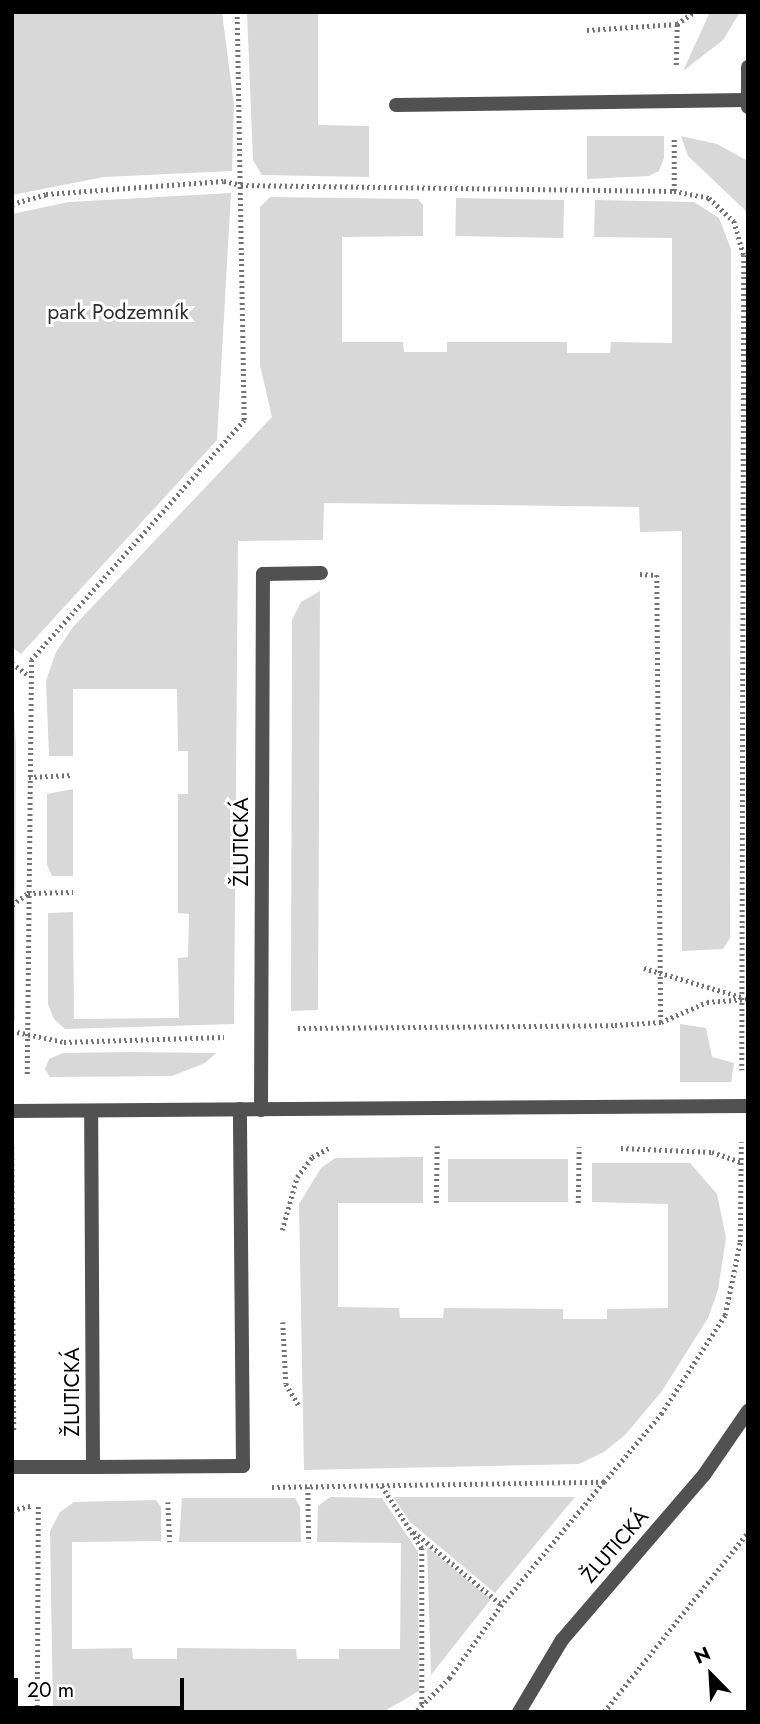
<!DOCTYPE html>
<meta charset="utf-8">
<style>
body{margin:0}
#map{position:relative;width:760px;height:1724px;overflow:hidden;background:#fff;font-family:Jost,sans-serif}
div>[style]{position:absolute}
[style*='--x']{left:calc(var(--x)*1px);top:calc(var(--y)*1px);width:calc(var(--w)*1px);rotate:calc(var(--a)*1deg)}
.green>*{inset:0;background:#d8d8d8;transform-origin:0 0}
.path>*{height:4.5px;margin-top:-2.25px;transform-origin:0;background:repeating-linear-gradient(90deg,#737373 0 2px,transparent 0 5.5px)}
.service>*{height:14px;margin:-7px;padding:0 7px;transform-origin:7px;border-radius:7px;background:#515151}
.minor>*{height:14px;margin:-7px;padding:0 7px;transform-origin:7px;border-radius:7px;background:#515151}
span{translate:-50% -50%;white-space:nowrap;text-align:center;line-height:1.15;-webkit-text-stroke:6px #fff;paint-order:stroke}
.park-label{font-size:21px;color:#2f2f2f}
.street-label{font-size:21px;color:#000}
.frame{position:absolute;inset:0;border:14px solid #000;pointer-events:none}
.north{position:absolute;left:676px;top:1640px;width:70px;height:70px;-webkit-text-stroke:5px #fff;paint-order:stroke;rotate:336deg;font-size:19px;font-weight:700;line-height:28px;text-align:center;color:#000}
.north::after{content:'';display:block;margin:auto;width:24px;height:32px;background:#000;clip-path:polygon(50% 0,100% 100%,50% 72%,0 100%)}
.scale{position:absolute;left:14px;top:1678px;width:170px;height:32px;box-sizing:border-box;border:4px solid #000;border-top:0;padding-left:9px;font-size:21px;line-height:24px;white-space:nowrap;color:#000;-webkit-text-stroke:5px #fff;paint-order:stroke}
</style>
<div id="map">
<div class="green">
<i style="clip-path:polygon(12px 12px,222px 12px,234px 105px,232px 171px,104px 177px,12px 195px)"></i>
<i style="clip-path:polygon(247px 12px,318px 12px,318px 125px,369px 126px,369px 177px,262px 175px,253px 160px)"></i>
<i style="clip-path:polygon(710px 12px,740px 12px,723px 40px,683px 71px)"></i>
<i style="clip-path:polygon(587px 136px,664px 136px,664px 158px,659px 171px,649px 176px,587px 179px)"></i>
<i style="clip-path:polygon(681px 136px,717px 144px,748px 161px,748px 213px,688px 156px)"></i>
<i style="clip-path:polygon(231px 193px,217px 440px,21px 654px,12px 647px,12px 214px,69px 202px)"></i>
<i style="clip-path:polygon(270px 197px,418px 199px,423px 205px,423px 236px,342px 237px,342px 342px,403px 342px,404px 352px,447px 352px,447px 342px,567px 342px,567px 353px,610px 353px,611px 342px,672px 343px,672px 238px,594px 237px,595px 200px,694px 202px,719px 218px,731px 249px,730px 938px,723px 949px,682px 951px,682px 531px,640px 532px,639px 507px,324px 503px,323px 540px,238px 541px,234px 1024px,65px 1029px,54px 1019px,48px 1004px,48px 913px,73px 912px,74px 1019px,179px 1018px,178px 958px,188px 957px,189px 914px,178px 913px,178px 794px,188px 794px,188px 751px,178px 751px,177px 689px,73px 689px,73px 756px,49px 756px,46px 681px,56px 652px,73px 627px,272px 417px,260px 365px,260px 207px)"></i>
<i style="left:456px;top:198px;width:108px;height:38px;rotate:1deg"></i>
<i style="clip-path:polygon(320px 591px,318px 1010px,291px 1011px,292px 620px,301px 602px)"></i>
<i style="clip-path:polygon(12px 671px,16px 746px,15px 1020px,12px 1020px)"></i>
<i style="clip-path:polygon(73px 789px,73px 876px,52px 876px,47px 865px,47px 794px)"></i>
<i style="clip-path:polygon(680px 1024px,706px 1028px,712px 1057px,734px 1063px,731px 1082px,680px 1082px)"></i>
<i style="clip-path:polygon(63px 1053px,131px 1052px,216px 1053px,205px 1063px,172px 1076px,50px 1077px,45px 1069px,49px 1059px)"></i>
<i style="clip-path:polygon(423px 1157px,423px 1203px,338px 1203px,338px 1307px,399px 1308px,400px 1318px,443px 1318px,444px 1308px,563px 1309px,563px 1319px,607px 1319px,607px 1309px,668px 1308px,668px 1204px,592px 1202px,592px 1163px,690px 1163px,717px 1194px,726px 1238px,718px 1290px,708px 1318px,662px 1391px,625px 1435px,604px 1452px,579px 1464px,304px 1470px,299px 1204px,321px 1168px,335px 1158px)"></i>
<i style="left:568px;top:1159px;width:43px;height:120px;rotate:90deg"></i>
<i style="clip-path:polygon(330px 1497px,382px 1498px,418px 1552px,419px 1691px,383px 1712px,53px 1712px,50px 1531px,60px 1512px,74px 1502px,156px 1500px,161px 1507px,161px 1541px,72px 1542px,72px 1649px,132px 1648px,133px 1659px,177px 1659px,177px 1648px,296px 1649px,297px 1659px,339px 1659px,339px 1649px,400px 1649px,401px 1543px,317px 1542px,318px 1506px)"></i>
<i style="clip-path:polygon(393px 1497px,575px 1497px,495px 1593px,410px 1522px)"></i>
<i style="clip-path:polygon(182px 1498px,295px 1498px,300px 1507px,301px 1542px,179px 1542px)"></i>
<i style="clip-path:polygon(427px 1547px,491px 1599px,431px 1675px)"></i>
</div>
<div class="path">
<i style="--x:587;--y:30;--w:90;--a:-3.8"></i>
<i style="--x:677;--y:24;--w:21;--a:-35"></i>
<i style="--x:676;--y:65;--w:41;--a:-88.6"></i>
<i style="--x:674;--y:191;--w:54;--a:-90"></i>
<i style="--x:12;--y:204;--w:35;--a:-16"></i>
<i style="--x:46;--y:194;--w:178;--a:-4.2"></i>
<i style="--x:224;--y:181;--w:17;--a:13"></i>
<i style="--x:241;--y:185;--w:433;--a:0.8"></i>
<i style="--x:674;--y:191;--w:36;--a:11"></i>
<i style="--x:709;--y:198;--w:34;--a:43"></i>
<i style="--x:734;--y:221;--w:35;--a:74"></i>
<i style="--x:744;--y:255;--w:815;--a:90.14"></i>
<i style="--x:640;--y:574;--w:17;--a:3"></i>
<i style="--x:657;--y:575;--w:446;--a:89.5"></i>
<i style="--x:12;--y:663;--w:21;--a:37"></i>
<i style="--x:29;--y:777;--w:43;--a:-2.7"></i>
<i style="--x:12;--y:905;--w:20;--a:-37"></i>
<i style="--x:28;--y:893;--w:45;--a:-1.3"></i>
<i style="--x:644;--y:968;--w:101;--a:16.6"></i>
<i style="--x:298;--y:1028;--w:317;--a:-0.5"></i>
<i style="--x:615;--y:1025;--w:46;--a:-3.7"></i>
<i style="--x:661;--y:1022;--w:50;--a:-23.5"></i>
<i style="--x:707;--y:1002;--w:41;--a:-4.2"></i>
<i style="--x:12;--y:1031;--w:53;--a:11.9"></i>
<i style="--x:64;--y:1042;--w:160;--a:-1.8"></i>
<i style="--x:27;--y:1074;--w:414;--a:-89.4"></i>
<i style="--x:31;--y:660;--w:321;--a:-48.4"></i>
<i style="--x:244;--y:420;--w:408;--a:-91"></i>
<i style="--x:12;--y:1147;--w:285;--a:89.6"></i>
<i style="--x:621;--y:1148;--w:91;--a:2.5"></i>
<i style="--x:712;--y:1152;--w:31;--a:19"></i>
<i style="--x:436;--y:1203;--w:57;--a:-89"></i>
<i style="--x:578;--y:1203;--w:56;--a:-89"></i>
<i style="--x:282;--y:1230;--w:55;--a:-74.2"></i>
<i style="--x:297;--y:1177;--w:25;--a:-53"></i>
<i style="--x:312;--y:1157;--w:19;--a:-28"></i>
<i style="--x:283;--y:1322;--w:62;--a:87.2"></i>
<i style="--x:286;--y:1384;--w:27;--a:59"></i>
<i style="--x:604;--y:1482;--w:89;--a:-50"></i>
<i style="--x:661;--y:1414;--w:118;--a:-57.1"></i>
<i style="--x:725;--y:1315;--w:75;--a:-78.4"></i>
<i style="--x:740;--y:1242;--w:100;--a:-89.4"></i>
<i style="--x:382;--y:1486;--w:74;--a:57.2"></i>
<i style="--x:422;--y:1548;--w:158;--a:90"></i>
<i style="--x:272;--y:1487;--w:332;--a:-0.9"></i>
<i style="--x:604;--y:1482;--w:160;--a:129.7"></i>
<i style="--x:502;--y:1605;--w:90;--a:125.5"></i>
<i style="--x:450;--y:1678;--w:48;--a:135"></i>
<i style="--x:308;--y:1487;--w:55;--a:89"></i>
<i style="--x:168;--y:1502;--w:40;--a:87.1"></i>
<i style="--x:12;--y:1510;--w:19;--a:-12"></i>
<i style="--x:414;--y:1532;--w:114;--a:39.7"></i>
<i style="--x:37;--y:1712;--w:209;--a:-89.7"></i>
<i style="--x:604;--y:1712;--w:231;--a:-51.3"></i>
</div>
<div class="service">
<i style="--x:396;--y:105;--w:350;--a:-0.8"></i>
<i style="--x:263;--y:574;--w:58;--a:-1"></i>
<i style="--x:93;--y:1467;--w:150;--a:-0.4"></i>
<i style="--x:243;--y:1466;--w:357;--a:-90.5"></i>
</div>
<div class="minor">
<i style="--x:748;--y:67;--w:40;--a:90"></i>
<i style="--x:261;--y:1110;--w:536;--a:-89.79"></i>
<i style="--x:12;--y:1111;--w:736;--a:-0.39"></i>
<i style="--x:12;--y:1467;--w:81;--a:0"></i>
<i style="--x:93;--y:1467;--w:356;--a:-90.3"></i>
<i style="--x:519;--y:1712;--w:84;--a:-59.2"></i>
<i style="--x:562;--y:1640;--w:218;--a:-49.3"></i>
<i style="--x:704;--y:1475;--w:78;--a:-55.5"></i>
</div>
<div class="park-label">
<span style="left:118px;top:312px">park Podzemník</span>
</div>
<div class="street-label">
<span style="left:241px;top:842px;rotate:-90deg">ŽLUTICKÁ</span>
<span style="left:72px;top:1392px;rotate:-90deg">ŽLUTICKÁ</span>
<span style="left:615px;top:1546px;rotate:-49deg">ŽLUTICKÁ</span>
</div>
<div class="frame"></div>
<div class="north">N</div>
<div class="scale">20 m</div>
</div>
